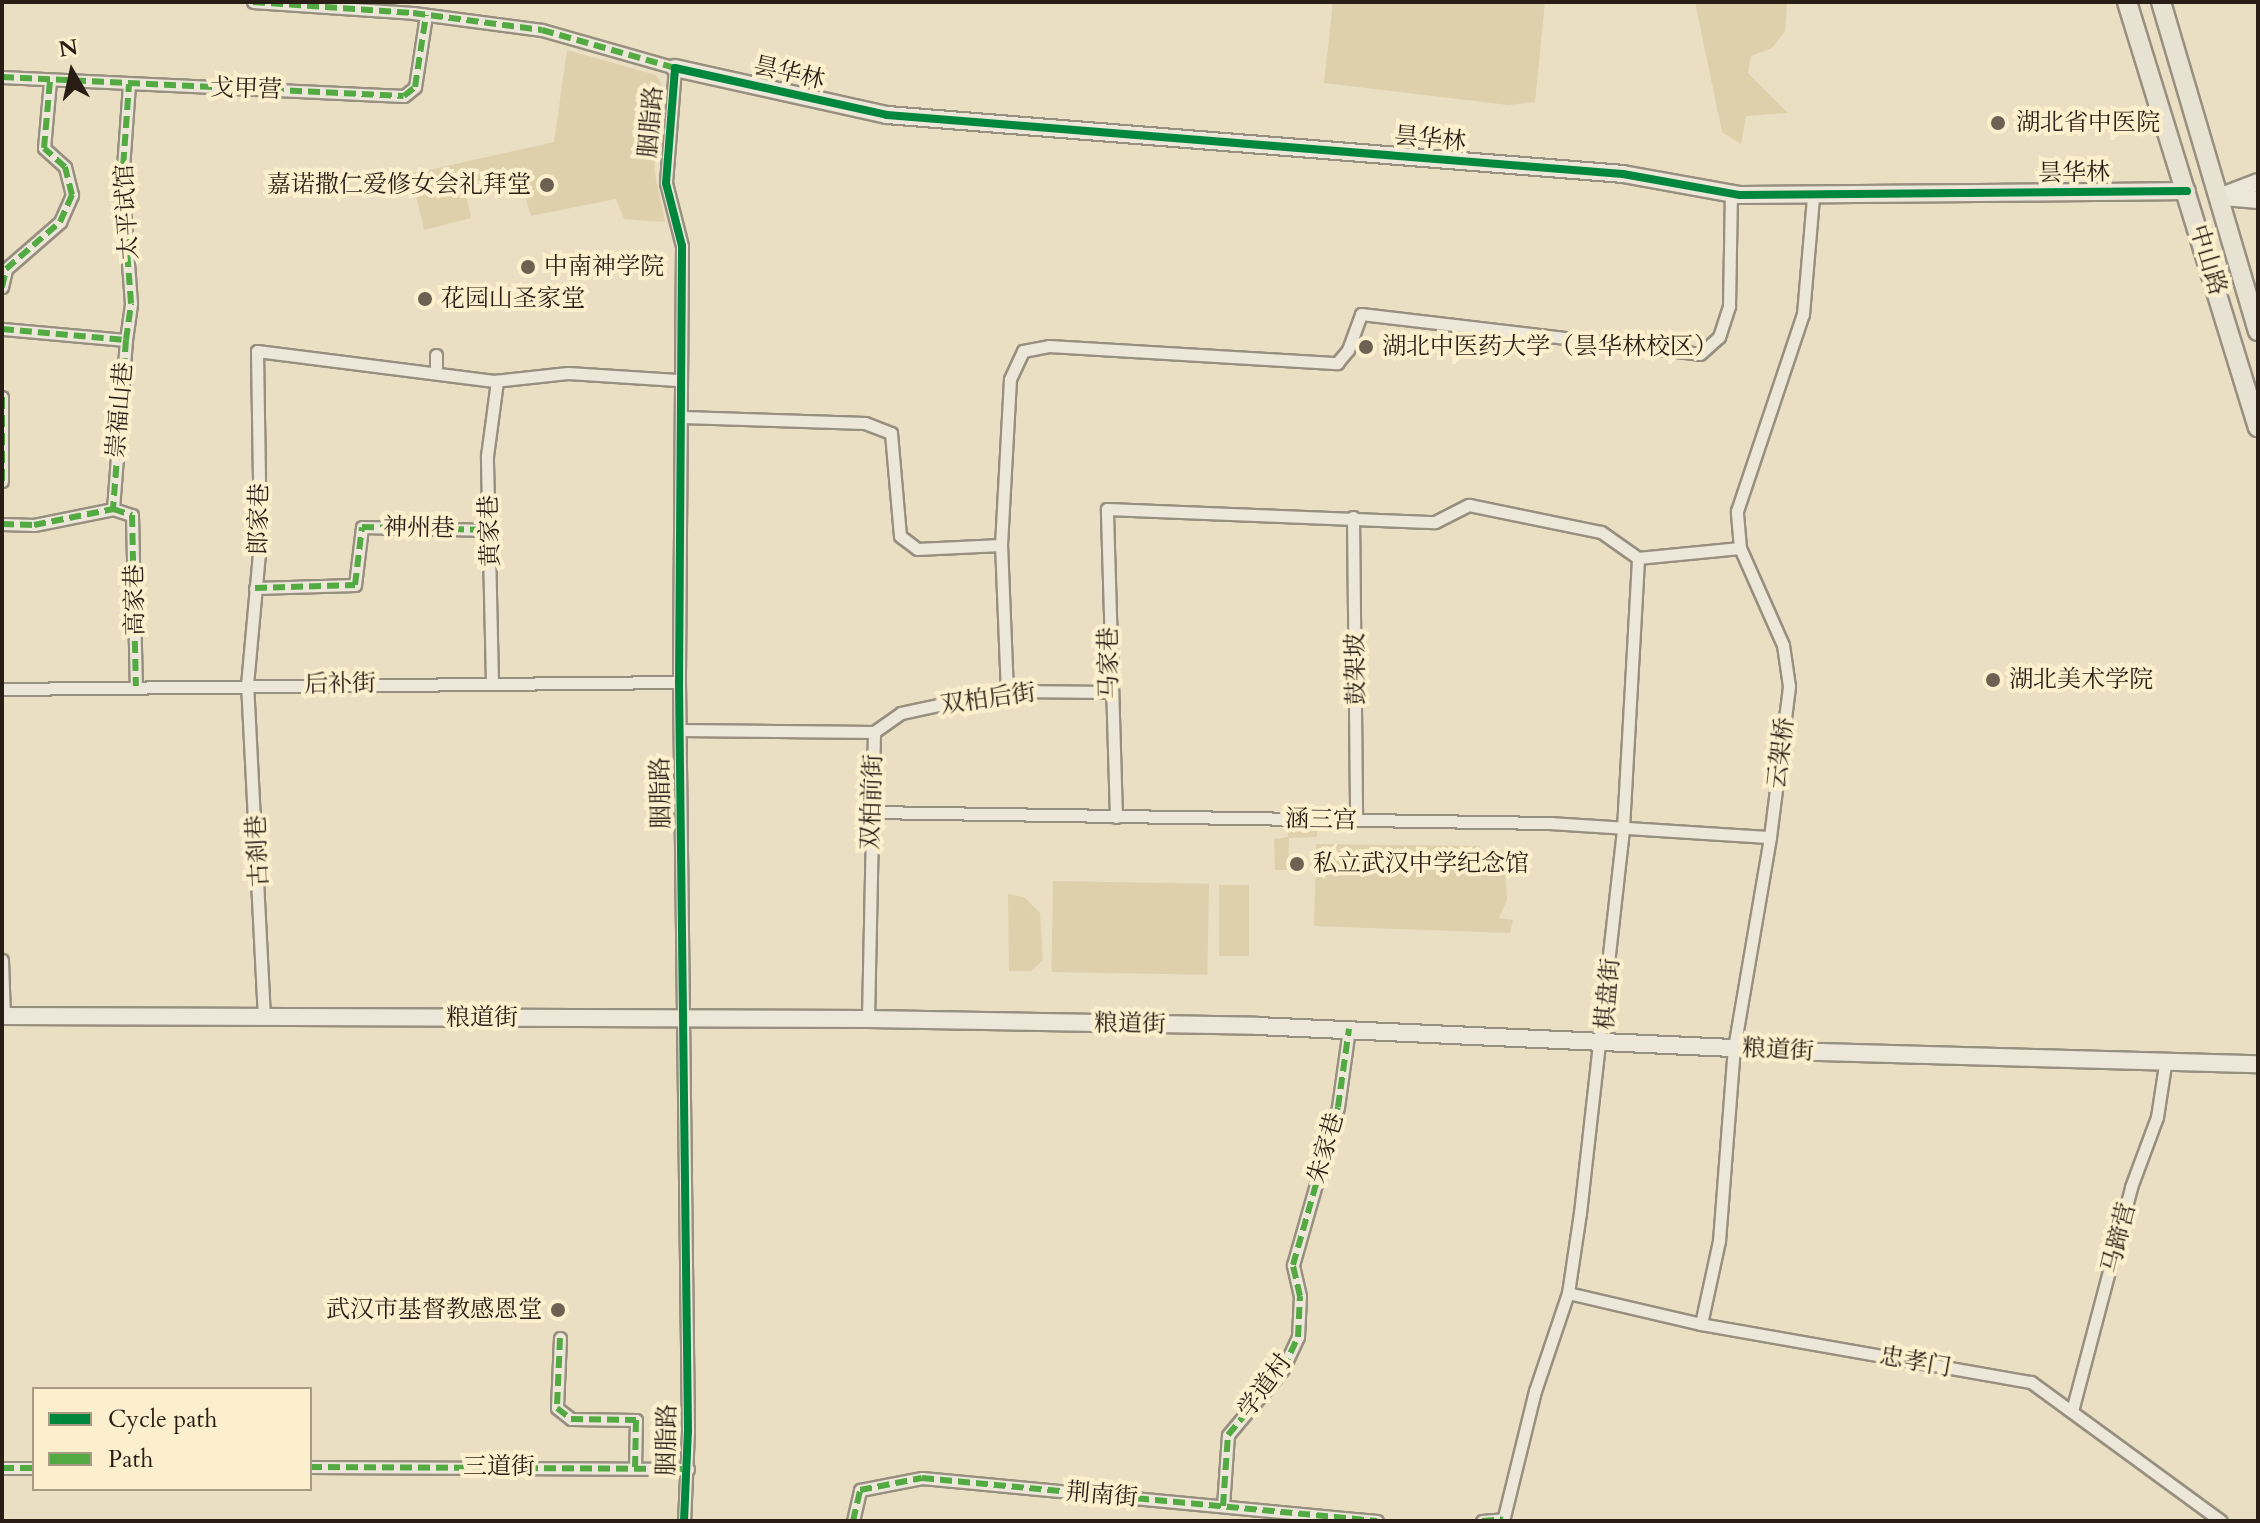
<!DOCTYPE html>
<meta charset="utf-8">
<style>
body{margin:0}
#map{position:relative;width:2260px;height:1523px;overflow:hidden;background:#eadfc3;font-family:Cardo,"Noto Serif SC",serif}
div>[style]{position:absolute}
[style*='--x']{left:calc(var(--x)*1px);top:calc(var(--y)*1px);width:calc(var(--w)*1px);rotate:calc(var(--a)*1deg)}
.green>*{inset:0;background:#dfd0ac;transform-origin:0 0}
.roads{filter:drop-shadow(2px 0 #978f7f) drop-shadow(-2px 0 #978f7f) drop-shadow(0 2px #978f7f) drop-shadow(0 -2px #978f7f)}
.street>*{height:11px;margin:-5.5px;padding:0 5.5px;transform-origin:5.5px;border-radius:5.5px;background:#ece7d9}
.secondary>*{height:16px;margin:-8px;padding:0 8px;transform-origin:8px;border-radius:8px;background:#ece7d9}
.primary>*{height:18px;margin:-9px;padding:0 9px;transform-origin:9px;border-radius:9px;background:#e8e2d3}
.quiet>*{height:6px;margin-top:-3px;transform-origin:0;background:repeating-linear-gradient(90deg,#53aa42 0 12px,transparent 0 18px)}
.cycleway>*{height:8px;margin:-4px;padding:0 4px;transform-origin:4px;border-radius:4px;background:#00873e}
.dots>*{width:22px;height:22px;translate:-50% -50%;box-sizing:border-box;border:4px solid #fbefce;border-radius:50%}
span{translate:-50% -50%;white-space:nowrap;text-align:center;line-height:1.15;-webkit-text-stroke:8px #fbefce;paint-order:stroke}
.street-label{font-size:24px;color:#291e15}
.poi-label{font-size:24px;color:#291e15}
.left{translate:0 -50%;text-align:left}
.right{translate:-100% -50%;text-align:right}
.frame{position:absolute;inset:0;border:4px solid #291e15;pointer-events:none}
.legend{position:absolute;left:32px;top:1387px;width:280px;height:104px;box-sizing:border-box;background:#fbefce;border:2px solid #a79b84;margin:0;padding:10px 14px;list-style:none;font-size:24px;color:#291e15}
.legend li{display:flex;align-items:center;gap:16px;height:40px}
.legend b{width:40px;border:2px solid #a79b84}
.north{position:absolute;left:32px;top:32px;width:80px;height:80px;-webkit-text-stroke:6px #fbefce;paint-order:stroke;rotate:351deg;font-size:22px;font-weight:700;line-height:32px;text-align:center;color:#291e15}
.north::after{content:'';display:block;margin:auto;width:28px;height:36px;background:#291e15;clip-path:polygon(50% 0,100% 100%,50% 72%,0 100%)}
</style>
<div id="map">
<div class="green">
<i style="clip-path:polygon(1333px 2px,1545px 2px,1535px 102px,1508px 105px,1324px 83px)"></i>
<i style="clip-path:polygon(1695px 2px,1787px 4px,1785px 31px,1772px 48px,1751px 56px,1748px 73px,1788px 113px,1746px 116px,1741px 144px,1722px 132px)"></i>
<i style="clip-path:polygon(567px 50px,656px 75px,663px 87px,654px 169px,665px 222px,624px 219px,616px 199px,531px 216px,520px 180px,465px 190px,471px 218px,424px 230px,411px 174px,554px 142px)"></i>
<i style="clip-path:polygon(1286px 819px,1317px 820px,1317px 837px,1289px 838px,1288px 870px,1275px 870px,1274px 839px,1288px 837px)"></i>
<i style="clip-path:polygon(1316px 844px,1479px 846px,1505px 871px,1507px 900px,1499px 918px,1513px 920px,1510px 933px,1314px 926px)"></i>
<i style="left:1053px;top:881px;width:156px;height:91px;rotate:1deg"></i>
<i style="left:1219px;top:885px;width:30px;height:71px"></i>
<i style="clip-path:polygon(1008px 894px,1024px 897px,1040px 913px,1043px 960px,1031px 971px,1009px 971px)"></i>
</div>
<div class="roads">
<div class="street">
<i style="--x:253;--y:2;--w:160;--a:3.9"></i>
<i style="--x:413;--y:13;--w:130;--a:7.5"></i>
<i style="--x:542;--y:30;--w:138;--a:15.9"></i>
<i style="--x:675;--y:68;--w:115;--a:94.5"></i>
<i style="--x:666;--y:183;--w:65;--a:75.7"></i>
<i style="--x:682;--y:246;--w:436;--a:90.4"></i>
<i style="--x:679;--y:682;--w:749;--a:89.31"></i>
<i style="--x:688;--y:1431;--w:90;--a:92.5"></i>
<i style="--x:2;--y:77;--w:402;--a:2.7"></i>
<i style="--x:404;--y:96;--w:14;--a:-39"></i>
<i style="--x:415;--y:87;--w:73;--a:-81.3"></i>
<i style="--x:2;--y:287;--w:18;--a:-77"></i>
<i style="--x:6;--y:269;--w:72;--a:-41"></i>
<i style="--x:60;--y:222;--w:30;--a:-66"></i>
<i style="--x:72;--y:195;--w:29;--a:-104"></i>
<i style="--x:65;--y:167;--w:28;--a:-138"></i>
<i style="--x:44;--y:148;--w:67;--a:-84.9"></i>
<i style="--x:2;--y:329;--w:124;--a:5.1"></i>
<i style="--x:126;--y:340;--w:169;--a:94.4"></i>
<i style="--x:126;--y:340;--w:37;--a:-82"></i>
<i style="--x:131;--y:303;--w:121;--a:-94.3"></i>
<i style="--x:122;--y:182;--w:98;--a:-85.9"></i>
<i style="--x:436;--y:355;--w:12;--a:90"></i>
<i style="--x:2;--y:397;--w:84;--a:90"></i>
<i style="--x:683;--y:417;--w:182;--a:1.9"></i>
<i style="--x:865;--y:423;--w:28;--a:21"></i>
<i style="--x:891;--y:433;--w:103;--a:85"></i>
<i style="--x:900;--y:536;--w:21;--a:37"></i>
<i style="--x:917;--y:549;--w:84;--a:-2.7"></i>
<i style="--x:1353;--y:517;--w:303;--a:89.4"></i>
<i style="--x:2;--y:524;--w:32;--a:2"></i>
<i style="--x:34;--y:525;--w:81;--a:-11.4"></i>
<i style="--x:113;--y:509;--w:20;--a:18"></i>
<i style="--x:132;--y:515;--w:171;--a:88.7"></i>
<i style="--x:255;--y:588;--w:100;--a:-1.7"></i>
<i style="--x:355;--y:585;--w:58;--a:-83.1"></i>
<i style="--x:362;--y:527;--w:128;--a:1.3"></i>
<i style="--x:492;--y:682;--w:226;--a:-91.3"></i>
<i style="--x:487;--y:456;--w:76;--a:-82.4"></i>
<i style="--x:2;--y:689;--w:677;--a:-0.59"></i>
<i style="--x:1007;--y:693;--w:148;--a:-92.3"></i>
<i style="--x:1001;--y:545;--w:166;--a:-86.9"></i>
<i style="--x:1010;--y:379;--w:31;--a:-65"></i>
<i style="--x:1023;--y:351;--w:26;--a:-11"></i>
<i style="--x:1049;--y:346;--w:289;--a:3.4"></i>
<i style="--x:1337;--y:363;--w:17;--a:-50"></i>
<i style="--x:1348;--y:350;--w:38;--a:-70"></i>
<i style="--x:1361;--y:314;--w:341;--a:6.7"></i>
<i style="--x:1700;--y:354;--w:25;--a:-42"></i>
<i style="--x:1719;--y:337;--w:33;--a:-72"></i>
<i style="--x:1729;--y:306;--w:113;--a:-89"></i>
<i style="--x:680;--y:730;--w:194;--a:0.6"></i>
<i style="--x:874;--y:732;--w:33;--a:-35"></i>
<i style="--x:901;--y:713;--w:72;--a:-12.1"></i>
<i style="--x:971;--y:698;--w:45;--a:-9"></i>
<i style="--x:1015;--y:691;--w:94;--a:0.6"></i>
<i style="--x:871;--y:812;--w:680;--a:0.93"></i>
<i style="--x:1551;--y:823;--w:219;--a:3.7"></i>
<i style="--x:1116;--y:817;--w:308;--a:-91.7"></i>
<i style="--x:1107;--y:509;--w:328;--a:2.3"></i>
<i style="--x:1435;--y:522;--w:38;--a:-27"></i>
<i style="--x:1469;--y:505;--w:135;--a:11.6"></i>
<i style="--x:1601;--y:532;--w:45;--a:35.1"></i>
<i style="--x:2;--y:960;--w:56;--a:88"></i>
<i style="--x:264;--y:1018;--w:333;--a:-92.9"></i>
<i style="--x:247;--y:685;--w:143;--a:-84.8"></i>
<i style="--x:260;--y:543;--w:192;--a:-90.9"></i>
<i style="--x:257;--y:351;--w:239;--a:7.2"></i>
<i style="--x:494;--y:381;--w:74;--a:-6.2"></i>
<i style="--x:568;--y:373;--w:109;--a:3.7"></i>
<i style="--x:868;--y:1019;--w:287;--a:-88.8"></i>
<i style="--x:1568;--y:1293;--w:137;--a:13.1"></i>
<i style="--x:1701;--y:1324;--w:335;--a:10"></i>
<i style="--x:2031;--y:1382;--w:235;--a:36.2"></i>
<i style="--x:1701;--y:1324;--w:85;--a:-77.8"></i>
<i style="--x:1719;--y:1241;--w:194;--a:-85.6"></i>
<i style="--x:1734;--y:1048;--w:214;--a:-80.3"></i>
<i style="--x:1770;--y:837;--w:152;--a:-82.8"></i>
<i style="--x:1789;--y:686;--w:41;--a:-98.3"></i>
<i style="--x:1783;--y:645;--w:106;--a:-113.9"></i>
<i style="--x:1740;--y:548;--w:37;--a:-95"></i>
<i style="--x:1737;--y:511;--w:208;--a:-71.5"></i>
<i style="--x:1803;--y:314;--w:117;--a:-85.1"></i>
<i style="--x:560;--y:1338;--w:70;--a:92.5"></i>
<i style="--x:557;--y:1408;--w:18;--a:38"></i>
<i style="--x:571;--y:1419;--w:65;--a:0.9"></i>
<i style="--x:636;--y:1420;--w:47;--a:91.2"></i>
<i style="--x:2072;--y:1411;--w:232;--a:-75.2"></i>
<i style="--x:2131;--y:1187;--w:75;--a:-69.6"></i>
<i style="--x:2157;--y:1117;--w:53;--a:-81.3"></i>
<i style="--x:310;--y:1467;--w:378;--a:0.3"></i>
<i style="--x:2;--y:1468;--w:32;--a:0"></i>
<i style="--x:1223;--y:1506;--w:71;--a:-86"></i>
<i style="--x:1228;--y:1435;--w:86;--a:-50.2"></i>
<i style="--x:1283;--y:1369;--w:35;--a:-65"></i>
<i style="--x:1298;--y:1337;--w:41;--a:-87.2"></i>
<i style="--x:1300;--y:1296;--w:32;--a:-103"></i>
<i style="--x:1293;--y:1265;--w:164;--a:-74.1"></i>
<i style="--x:1338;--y:1107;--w:79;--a:-82"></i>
<i style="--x:853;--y:1521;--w:32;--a:-77"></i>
<i style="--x:860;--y:1490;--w:63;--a:-11"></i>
<i style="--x:922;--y:1478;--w:457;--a:5.4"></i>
<i style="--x:1482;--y:1521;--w:21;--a:-5"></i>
<i style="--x:1503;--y:1521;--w:134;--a:-76.2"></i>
<i style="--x:1535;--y:1391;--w:103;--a:-71.4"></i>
<i style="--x:1568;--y:1293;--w:81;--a:-81.5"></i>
<i style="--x:1580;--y:1213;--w:387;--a:-83.6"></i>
<i style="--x:1623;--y:828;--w:270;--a:-86.8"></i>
<i style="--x:1638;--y:558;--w:102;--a:-5.6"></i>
</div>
<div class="secondary">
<i style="--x:675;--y:68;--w:217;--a:12.5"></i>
<i style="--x:887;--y:115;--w:738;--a:4.58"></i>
<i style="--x:1623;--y:174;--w:119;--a:10.2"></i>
<i style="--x:1740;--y:195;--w:447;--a:-0.5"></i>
<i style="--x:2219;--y:197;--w:42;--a:-21"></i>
<i style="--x:2224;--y:197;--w:34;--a:5"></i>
<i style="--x:2;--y:1016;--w:866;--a:0.2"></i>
<i style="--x:868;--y:1019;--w:389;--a:1"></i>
<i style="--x:1257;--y:1026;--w:563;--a:2.65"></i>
<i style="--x:1819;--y:1052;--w:439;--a:1.6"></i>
</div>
<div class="primary">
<i style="--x:2127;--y:2;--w:445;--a:72.9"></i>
<i style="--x:2161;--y:2;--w:343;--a:73.6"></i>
</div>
</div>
<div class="quiet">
<i style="--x:253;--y:2;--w:160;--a:3.9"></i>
<i style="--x:413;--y:13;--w:130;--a:7.5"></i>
<i style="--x:542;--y:30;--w:138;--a:15.9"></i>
<i style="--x:2;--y:77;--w:402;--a:2.7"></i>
<i style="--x:404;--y:96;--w:14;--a:-39"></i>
<i style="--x:415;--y:87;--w:73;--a:-81.3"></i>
<i style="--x:2;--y:287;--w:18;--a:-77"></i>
<i style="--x:6;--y:269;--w:72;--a:-41"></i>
<i style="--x:60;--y:222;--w:30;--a:-66"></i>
<i style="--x:72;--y:195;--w:29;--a:-104"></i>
<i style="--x:65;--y:167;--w:28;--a:-138"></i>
<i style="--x:44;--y:148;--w:67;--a:-84.9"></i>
<i style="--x:2;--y:329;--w:124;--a:5.1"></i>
<i style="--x:126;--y:340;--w:169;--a:94.4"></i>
<i style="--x:126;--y:340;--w:37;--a:-82"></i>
<i style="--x:131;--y:303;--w:121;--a:-94.3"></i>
<i style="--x:122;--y:182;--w:98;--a:-85.9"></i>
<i style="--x:2;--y:397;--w:84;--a:90"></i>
<i style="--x:2;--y:524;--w:32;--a:2"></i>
<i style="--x:34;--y:525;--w:81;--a:-11.4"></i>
<i style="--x:113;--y:509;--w:20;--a:18"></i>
<i style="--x:132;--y:515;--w:171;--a:88.7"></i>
<i style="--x:255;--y:588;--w:100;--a:-1.7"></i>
<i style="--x:355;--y:585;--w:58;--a:-83.1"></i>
<i style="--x:362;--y:527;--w:128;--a:1.3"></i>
<i style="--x:560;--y:1338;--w:70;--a:92.5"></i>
<i style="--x:557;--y:1408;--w:18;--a:38"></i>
<i style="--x:571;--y:1419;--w:65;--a:0.9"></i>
<i style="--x:636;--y:1420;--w:47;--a:91.2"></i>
<i style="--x:310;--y:1467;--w:378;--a:0.3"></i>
<i style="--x:2;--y:1468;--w:32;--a:0"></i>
<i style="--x:1223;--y:1506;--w:71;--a:-86"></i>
<i style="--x:1228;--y:1435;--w:86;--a:-50.2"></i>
<i style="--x:1283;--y:1369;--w:35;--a:-65"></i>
<i style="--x:1298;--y:1337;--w:41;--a:-87.2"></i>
<i style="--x:1300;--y:1296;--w:32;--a:-103"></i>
<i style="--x:1293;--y:1265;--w:164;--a:-74.1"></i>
<i style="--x:1338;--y:1107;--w:79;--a:-82"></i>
<i style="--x:853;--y:1521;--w:32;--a:-77"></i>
<i style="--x:860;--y:1490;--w:63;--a:-11"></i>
<i style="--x:922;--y:1478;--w:457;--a:5.4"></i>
<i style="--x:1482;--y:1521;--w:21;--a:-5"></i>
</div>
<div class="cycleway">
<i style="--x:684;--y:1521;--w:90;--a:-87.5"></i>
<i style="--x:688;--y:1431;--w:749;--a:-90.69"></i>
<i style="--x:679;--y:682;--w:436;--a:-89.6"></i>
<i style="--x:682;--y:246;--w:65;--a:-104.3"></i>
<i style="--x:666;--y:183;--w:115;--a:-85.5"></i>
<i style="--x:675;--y:68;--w:217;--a:12.5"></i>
<i style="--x:887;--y:115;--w:738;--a:4.58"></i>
<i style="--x:1623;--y:174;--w:119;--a:10.2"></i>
<i style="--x:1740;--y:195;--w:447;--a:-0.5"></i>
</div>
<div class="dots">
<i style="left:1998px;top:123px;background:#6d6252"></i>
<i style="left:547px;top:185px;background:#6d6252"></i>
<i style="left:528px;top:267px;background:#6d6252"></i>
<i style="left:425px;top:299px;background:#6d6252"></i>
<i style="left:1366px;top:347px;background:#6d6252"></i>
<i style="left:1993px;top:680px;background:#6d6252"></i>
<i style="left:1297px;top:864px;background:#6d6252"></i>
<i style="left:558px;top:1310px;background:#6d6252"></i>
</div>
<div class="street-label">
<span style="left:789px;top:73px;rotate:13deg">昙华林</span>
<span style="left:246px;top:89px;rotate:2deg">戈甲营</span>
<span style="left:651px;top:122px;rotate:-85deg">胭脂路</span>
<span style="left:1430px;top:139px;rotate:5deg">昙华林</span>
<span style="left:2074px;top:173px;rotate:-1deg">昙华林</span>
<span style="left:127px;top:212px;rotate:-93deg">太平试馆</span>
<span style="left:2208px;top:260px;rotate:73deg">中山路</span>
<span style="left:120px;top:410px;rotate:-85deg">崇福山巷</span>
<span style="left:259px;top:519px;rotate:-89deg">郎家巷</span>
<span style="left:419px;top:528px;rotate:1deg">神州巷</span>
<span style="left:490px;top:531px;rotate:-92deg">黄家巷</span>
<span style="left:135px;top:600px;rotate:-91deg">高家巷</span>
<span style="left:1109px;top:663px;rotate:-91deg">马家巷</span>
<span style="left:1356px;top:669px;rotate:-91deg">鼓架坡</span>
<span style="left:340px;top:684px;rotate:-1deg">后补街</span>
<span style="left:988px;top:699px;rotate:-8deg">双柏后街</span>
<span style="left:1781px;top:753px;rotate:-83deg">云架桥</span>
<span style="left:661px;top:793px;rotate:-91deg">胭脂路</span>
<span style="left:872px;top:802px;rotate:-88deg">双柏前街</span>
<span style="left:1321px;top:820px;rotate:1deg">涵三宫</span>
<span style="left:258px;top:851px;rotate:-93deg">古刹巷</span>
<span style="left:1608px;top:994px;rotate:-85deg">棋盘街</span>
<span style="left:482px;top:1018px">粮道街</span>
<span style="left:1130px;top:1024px;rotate:1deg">粮道街</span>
<span style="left:1778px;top:1050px;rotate:3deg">粮道街</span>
<span style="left:1326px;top:1148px;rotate:-74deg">朱家巷</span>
<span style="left:2119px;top:1238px;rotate:-76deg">马蹄营</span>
<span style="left:1915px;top:1362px;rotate:10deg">忠孝门</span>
<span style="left:1265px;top:1386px;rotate:-54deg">学道村</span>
<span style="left:667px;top:1440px;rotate:-89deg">胭脂路</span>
<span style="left:499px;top:1467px">三道街</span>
<span style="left:1102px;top:1495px;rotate:5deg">荆南街</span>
</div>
<div class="poi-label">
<span class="left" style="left:2016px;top:123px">湖北省中医院</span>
<span class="right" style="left:531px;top:185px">嘉诺撒仁爱修女会礼拜堂</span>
<span class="left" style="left:544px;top:267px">中南神学院</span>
<span class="left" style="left:441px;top:299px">花园山圣家堂</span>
<span class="left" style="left:1382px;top:347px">湖北中医药大学（昙华林校区）</span>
<span class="left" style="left:2009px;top:680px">湖北美术学院</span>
<span class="left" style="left:1313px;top:864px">私立武汉中学纪念馆</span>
<span class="right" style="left:542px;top:1310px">武汉市基督教感恩堂</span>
</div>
<div class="frame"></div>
<ul class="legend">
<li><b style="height:10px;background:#00873e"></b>Cycle path</li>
<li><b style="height:10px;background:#53aa42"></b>Path</li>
</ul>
<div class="north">N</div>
</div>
